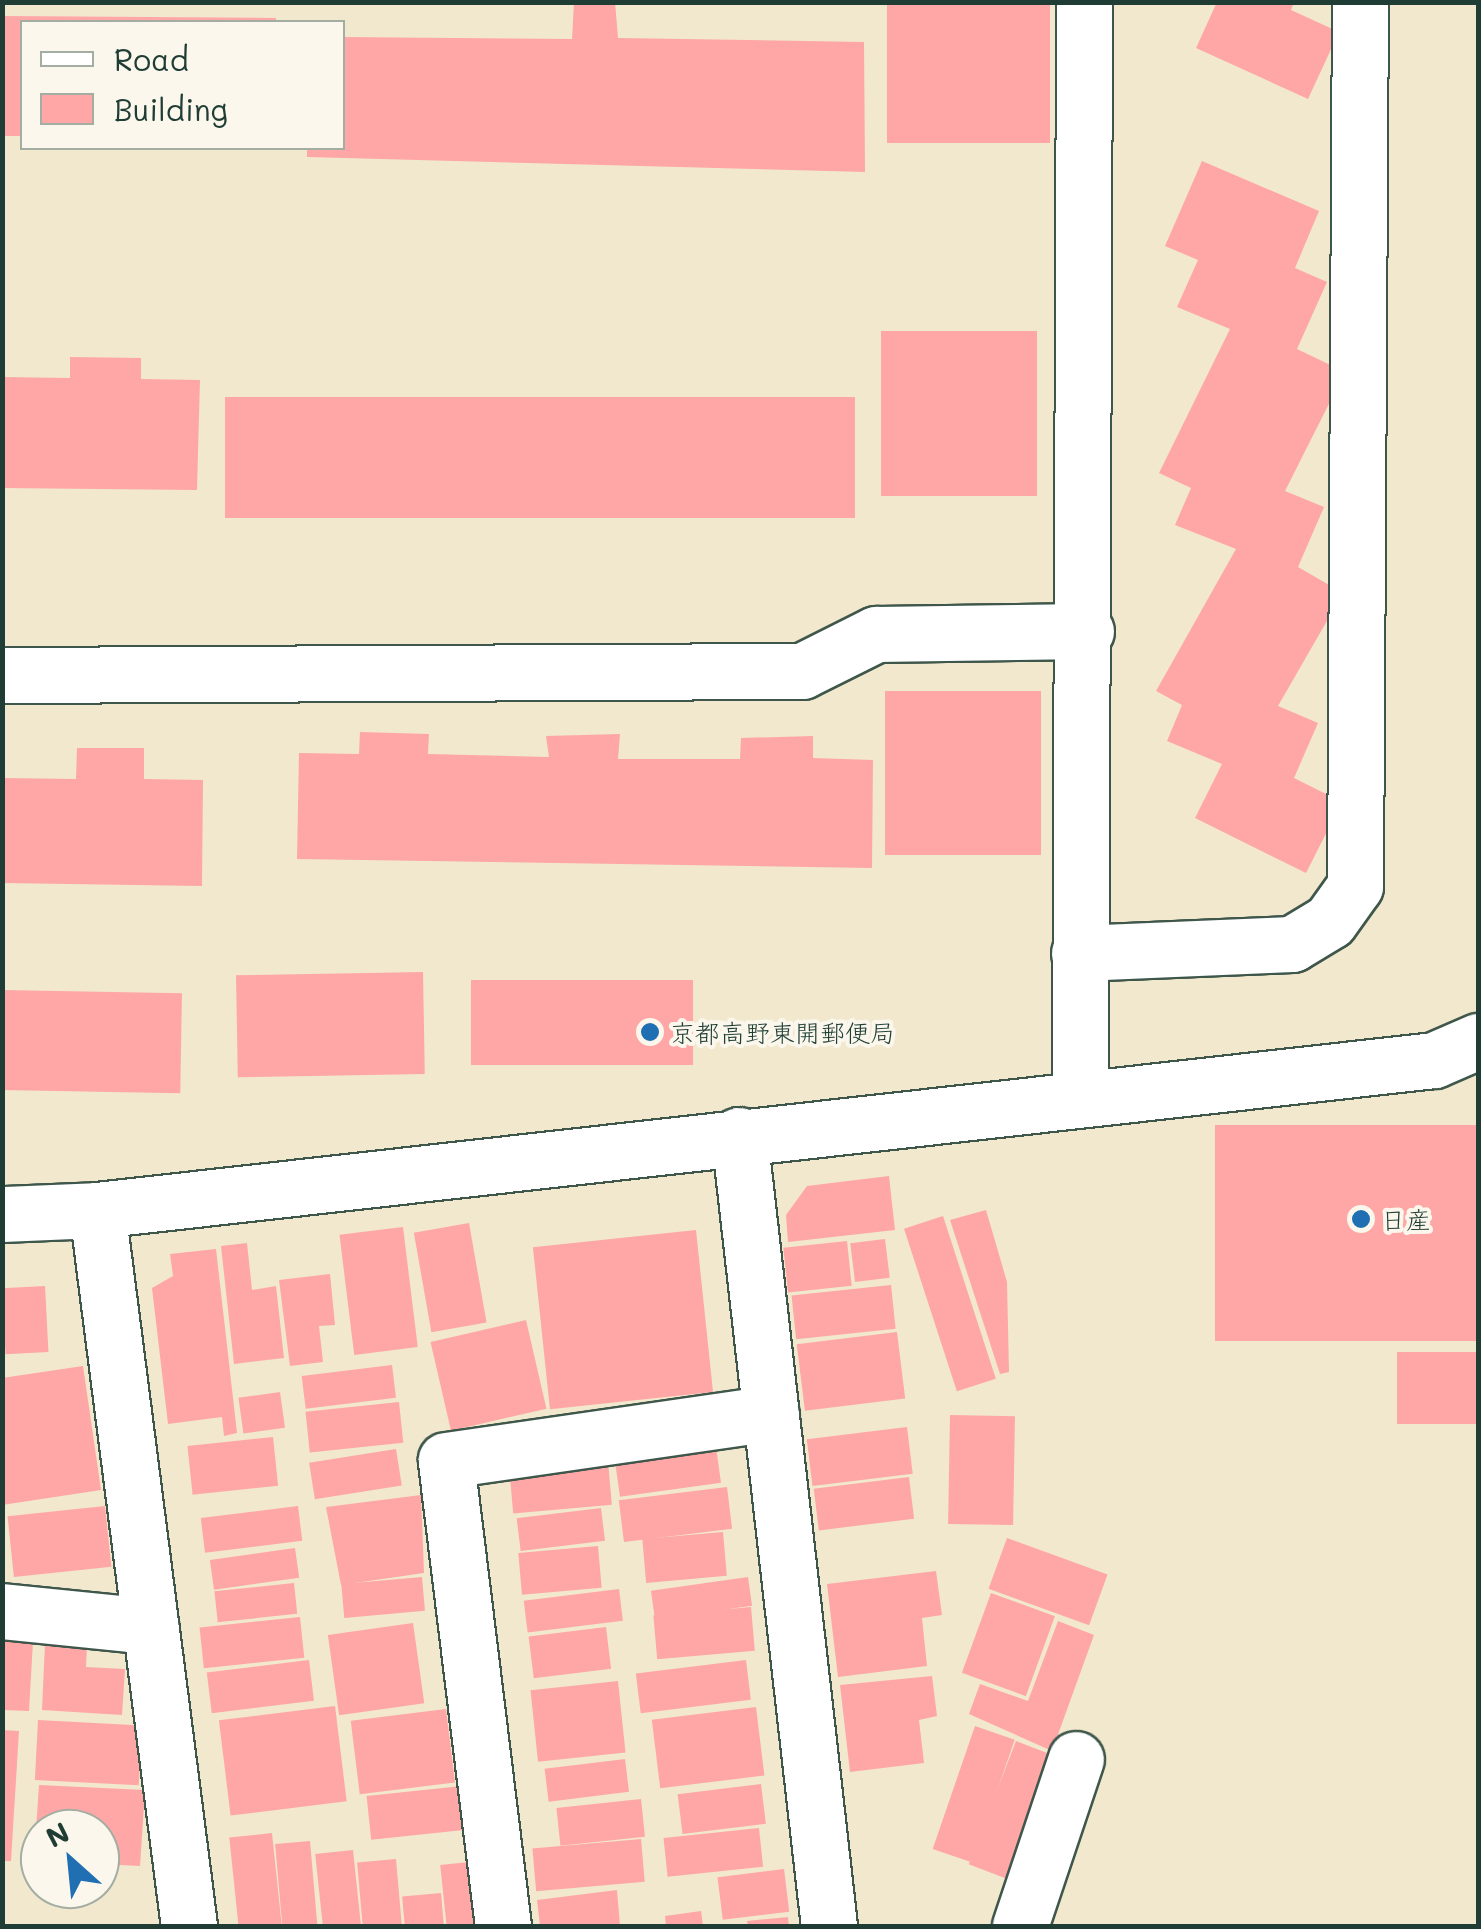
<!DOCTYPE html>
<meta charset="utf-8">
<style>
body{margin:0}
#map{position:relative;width:1481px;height:1929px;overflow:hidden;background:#f2e8ce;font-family:Mali,"Klee One",sans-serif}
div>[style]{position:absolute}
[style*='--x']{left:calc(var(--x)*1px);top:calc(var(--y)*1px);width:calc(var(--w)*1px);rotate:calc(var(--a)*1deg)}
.building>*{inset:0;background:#fea7a6;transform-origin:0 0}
.roads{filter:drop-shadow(2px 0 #3f574b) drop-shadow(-2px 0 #3f574b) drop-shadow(0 2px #3f574b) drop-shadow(0 -2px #3f574b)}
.minor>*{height:55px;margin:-27.5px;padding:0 27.5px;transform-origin:27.5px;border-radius:27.5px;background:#fff}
.dots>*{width:28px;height:28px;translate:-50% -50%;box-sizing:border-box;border:5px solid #fbf7ec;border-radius:50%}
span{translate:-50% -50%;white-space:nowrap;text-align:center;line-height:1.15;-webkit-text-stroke:8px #fbf7ec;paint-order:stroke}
.poi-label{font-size:25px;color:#1f3d34}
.left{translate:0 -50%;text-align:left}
.frame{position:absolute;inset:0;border:5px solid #1f3d34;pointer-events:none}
.legend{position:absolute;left:20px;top:20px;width:325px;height:130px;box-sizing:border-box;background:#fbf7ec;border:2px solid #a3ada2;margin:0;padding:12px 18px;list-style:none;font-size:30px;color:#1f3d34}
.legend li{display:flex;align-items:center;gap:20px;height:50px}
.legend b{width:50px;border:2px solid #a3ada2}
.north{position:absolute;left:20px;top:1809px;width:100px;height:100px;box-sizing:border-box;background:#fbf7ec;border:2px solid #a3ada2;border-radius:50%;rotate:333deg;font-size:28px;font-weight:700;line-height:40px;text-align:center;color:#1f3d34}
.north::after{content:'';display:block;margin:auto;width:35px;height:45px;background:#1f6fb2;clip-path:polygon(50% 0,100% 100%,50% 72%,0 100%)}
</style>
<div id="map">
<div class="building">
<i style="clip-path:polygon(574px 2px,615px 2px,618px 38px,864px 42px,865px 172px,307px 157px,307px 148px,342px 148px,342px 37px,572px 39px)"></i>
<i style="left:887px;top:2px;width:163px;height:141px"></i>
<i style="clip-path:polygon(1217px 2px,1294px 2px,1291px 10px,1339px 32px,1308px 99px,1196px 48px)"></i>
<i style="clip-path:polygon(2px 16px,276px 18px,276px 22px,22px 22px,22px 136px,2px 136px)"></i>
<i style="clip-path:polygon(1202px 161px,1319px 211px,1295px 268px,1327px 282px,1297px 349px,1345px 372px,1285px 491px,1324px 507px,1298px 567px,1343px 593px,1278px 706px,1318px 723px,1294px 778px,1342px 802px,1306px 873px,1195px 818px,1222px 764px,1167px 741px,1182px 705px,1156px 691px,1236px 549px,1175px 525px,1191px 488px,1159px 473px,1230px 329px,1177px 307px,1198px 260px,1165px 246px)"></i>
<i style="left:881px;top:331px;width:156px;height:165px"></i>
<i style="clip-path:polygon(70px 357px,141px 358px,141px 379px,200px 380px,197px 490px,2px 488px,2px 377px,70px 378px)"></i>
<i style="left:225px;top:397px;width:630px;height:121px"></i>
<i style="left:885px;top:691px;width:156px;height:164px"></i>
<i style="clip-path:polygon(360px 732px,429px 734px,428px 754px,549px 757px,546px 736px,620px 734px,618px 759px,740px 759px,741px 738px,813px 736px,813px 758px,873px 760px,872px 868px,297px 859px,299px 753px,359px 754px)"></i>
<i style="clip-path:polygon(77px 748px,144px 748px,144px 779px,203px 780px,202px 886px,2px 883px,2px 778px,76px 779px)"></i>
<i style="left:423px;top:972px;width:102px;height:187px;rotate:89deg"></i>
<i style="left:471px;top:980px;width:222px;height:85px"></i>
<i style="left:2px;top:990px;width:180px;height:100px;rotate:1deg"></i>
<i style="left:1478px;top:1125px;width:216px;height:263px;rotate:90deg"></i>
<i style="clip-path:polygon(889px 1176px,895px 1230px,788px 1242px,786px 1215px,807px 1186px)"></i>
<i style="clip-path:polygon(986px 1210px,1007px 1282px,1009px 1372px,1000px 1374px,950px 1220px)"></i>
<i style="left:943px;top:1216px;width:171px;height:41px;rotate:72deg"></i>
<i style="left:469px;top:1223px;width:101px;height:56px;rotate:80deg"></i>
<i style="left:403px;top:1227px;width:121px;height:64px;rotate:83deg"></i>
<i style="left:696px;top:1230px;width:163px;height:164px;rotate:84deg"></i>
<i style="left:885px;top:1239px;width:39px;height:35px;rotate:83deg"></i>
<i style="left:847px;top:1241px;width:45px;height:64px;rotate:84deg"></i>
<i style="clip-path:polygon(247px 1243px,252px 1290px,276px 1286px,284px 1358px,234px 1364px,221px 1246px)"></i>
<i style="clip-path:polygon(216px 1249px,237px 1433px,224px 1436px,222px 1417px,168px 1424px,152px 1288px,173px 1276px,170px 1254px)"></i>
<i style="clip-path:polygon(330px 1274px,335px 1325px,319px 1326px,323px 1362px,290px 1366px,279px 1280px)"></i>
<i style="left:891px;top:1285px;width:44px;height:100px;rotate:84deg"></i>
<i style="left:45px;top:1286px;width:66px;height:43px;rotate:87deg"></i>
<i style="left:526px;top:1320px;width:91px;height:98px;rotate:77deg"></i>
<i style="left:897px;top:1332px;width:67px;height:101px;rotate:83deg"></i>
<i style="left:1478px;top:1352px;width:72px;height:81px;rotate:90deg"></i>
<i style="left:392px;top:1365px;width:33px;height:91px;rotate:83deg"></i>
<i style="clip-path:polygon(83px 1366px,101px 1490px,2px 1505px,2px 1378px)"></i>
<i style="left:280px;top:1392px;width:36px;height:42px;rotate:82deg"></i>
<i style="left:399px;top:1402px;width:41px;height:94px;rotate:84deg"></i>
<i style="left:950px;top:1415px;width:65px;height:109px;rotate:1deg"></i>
<i style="left:907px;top:1427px;width:47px;height:101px;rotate:83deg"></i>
<i style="left:273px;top:1437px;width:49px;height:86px;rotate:84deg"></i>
<i style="left:716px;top:1447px;width:36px;height:102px;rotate:82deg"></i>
<i style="left:396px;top:1449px;width:37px;height:88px;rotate:81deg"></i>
<i style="left:608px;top:1461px;width:44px;height:99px;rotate:85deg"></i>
<i style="left:909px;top:1477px;width:42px;height:96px;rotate:83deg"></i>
<i style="left:727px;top:1487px;width:42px;height:109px;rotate:83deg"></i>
<i style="clip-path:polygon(421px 1495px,424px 1573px,341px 1585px,326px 1507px)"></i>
<i style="left:105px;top:1506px;width:61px;height:98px;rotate:84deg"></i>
<i style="left:298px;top:1506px;width:35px;height:98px;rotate:83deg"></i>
<i style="left:601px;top:1508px;width:33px;height:85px;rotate:83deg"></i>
<i style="left:723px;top:1532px;width:44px;height:81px;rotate:85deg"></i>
<i style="left:1007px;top:1538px;width:107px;height:54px;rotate:20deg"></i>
<i style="left:598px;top:1546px;width:42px;height:80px;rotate:85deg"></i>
<i style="left:295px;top:1548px;width:30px;height:86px;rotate:82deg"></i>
<i style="clip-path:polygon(936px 1571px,942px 1615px,922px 1618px,927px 1666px,838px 1677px,827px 1584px)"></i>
<i style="left:422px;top:1577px;width:34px;height:81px;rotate:85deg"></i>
<i style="left:748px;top:1577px;width:29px;height:98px;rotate:82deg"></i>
<i style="left:294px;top:1583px;width:31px;height:80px;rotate:84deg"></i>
<i style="left:619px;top:1589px;width:32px;height:96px;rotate:83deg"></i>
<i style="left:991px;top:1593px;width:68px;height:85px;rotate:20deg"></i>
<i style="left:751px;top:1607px;width:44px;height:98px;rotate:85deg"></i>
<i style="left:300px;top:1617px;width:41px;height:101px;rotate:84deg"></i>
<i style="clip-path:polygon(1058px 1621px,1094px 1635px,1052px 1751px,969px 1714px,980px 1684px,1028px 1701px)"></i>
<i style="left:413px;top:1623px;width:81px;height:86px;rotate:82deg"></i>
<i style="left:606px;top:1627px;width:42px;height:78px;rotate:83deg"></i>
<i style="clip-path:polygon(2px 1639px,33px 1641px,29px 1711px,2px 1710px)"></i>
<i style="clip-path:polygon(45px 1643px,87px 1645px,86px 1667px,125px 1669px,122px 1715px,42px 1710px)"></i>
<i style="left:309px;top:1660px;width:41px;height:103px;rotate:83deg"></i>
<i style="left:746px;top:1660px;width:40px;height:111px;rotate:83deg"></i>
<i style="clip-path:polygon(932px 1676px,937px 1716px,919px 1720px,924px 1763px,850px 1772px,840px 1685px)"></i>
<i style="left:618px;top:1681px;width:72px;height:88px;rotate:84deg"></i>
<i style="left:335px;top:1706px;width:96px;height:117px;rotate:83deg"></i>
<i style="left:756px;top:1707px;width:69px;height:105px;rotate:83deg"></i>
<i style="left:446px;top:1709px;width:74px;height:96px;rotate:83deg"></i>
<i style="left:38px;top:1720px;width:104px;height:60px;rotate:3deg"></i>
<i style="left:975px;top:1726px;width:42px;height:130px;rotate:19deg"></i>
<i style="clip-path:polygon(2px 1730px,19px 1731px,11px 1861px,2px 1861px)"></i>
<i style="left:1016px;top:1741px;width:45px;height:132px;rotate:21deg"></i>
<i style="left:625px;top:1759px;width:33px;height:81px;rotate:83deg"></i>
<i style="left:761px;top:1784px;width:40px;height:84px;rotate:83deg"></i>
<i style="clip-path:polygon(39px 1785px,145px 1790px,140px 1866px,100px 1864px,100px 1829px,40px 1829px,40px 1861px,34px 1860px)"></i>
<i style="left:471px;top:1785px;width:44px;height:105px;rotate:84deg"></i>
<i style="left:641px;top:1799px;width:38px;height:85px;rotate:84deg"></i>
<i style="left:759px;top:1828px;width:39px;height:96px;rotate:84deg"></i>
<i style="left:272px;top:1833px;width:93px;height:43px;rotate:84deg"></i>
<i style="left:641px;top:1839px;width:43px;height:109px;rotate:85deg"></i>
<i style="left:310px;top:1841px;width:85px;height:35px;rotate:85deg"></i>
<i style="left:353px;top:1850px;width:76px;height:38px;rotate:84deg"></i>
<i style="left:396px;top:1859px;width:67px;height:39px;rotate:85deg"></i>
<i style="left:479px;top:1861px;width:65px;height:39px;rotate:84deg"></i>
<i style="left:784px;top:1869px;width:43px;height:67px;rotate:83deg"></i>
<i style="clip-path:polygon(617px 1890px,620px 1926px,540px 1926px,537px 1900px)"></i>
<i style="left:441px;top:1893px;width:33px;height:39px;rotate:85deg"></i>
<i style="clip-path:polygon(701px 1911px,703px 1926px,666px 1926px,665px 1916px)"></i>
<i style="clip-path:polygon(788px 1917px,789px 1926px,748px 1926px,747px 1921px)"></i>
</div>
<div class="roads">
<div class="minor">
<i style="--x:2;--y:675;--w:800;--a:-0.29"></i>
<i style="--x:802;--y:671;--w:83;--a:-26.6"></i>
<i style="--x:876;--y:634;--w:210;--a:-0.8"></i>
<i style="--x:1079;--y:953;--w:213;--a:-2.4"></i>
<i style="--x:1292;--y:944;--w:44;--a:-31.2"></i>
<i style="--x:1330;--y:921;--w:43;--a:-54.5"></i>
<i style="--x:1355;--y:886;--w:884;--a:-89.68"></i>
<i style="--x:1080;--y:1098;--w:1096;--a:-89.79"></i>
<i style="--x:739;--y:1135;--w:796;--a:83.51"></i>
<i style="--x:97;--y:1210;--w:722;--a:82.68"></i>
<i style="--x:2;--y:1214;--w:95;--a:-2.4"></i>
<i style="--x:97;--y:1210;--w:1345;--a:-6.4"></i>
<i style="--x:1434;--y:1060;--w:48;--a:-23.4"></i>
<i style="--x:2;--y:1611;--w:149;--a:5.8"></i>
<i style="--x:503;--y:1926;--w:469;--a:-97"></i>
<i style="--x:446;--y:1460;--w:328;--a:-8.2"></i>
<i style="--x:1020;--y:1926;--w:176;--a:-71.5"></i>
</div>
</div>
<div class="dots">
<i style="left:650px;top:1032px;background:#1f6fb2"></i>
<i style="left:1361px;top:1219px;background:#1f6fb2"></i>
</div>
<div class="poi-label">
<span class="left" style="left:670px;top:1032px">京都高野東開郵便局</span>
<span class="left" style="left:1381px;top:1219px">日産</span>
</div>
<div class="frame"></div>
<ul class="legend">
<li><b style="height:12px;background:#fff"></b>Road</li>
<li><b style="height:28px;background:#fea7a6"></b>Building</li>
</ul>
<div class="north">N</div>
</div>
